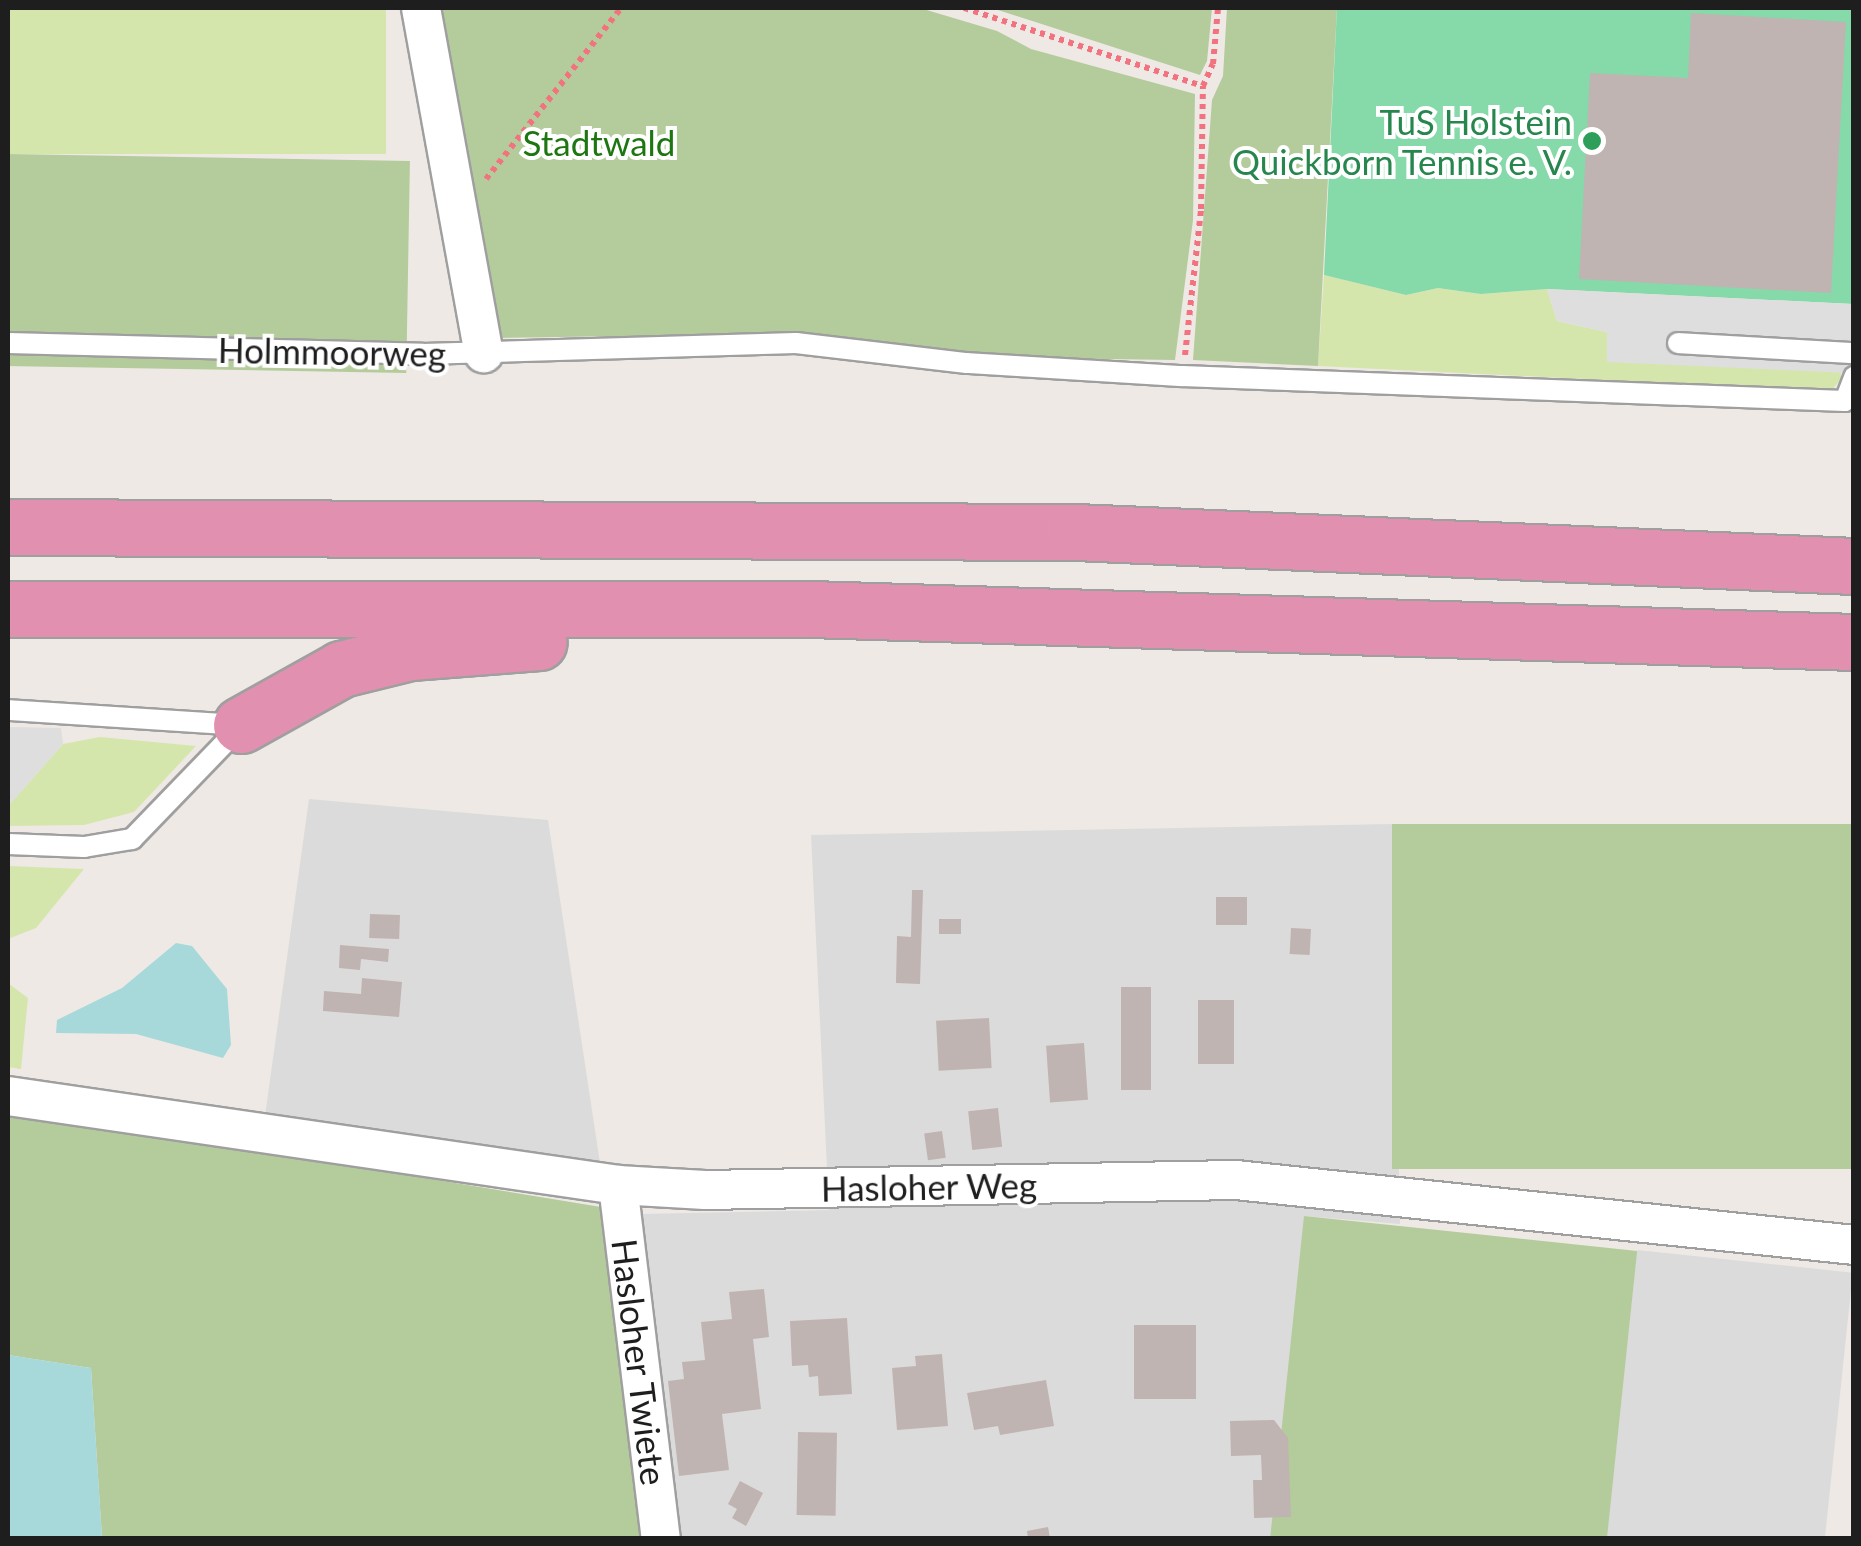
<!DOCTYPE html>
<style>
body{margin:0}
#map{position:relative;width:1861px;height:1546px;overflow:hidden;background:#eee9e4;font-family:Lato,sans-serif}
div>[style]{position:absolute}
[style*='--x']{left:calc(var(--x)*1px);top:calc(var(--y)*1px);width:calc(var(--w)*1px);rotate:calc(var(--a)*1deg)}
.residential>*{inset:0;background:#dcdbdb;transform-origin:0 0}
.grass>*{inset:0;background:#d5e6ad;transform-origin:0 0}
.forest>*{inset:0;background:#b4cb9b;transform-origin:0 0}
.pitch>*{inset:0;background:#86d9a8}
.parking>*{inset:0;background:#dedede}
.water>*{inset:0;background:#a7d9da}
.building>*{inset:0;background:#bfb4b1;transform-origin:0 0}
.path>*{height:6px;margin-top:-3px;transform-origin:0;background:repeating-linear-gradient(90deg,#f2727f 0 5px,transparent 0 10px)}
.roads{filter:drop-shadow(2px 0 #9f9f9f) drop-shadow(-2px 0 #9f9f9f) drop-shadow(0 2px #9f9f9f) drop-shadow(0 -2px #9f9f9f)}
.service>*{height:20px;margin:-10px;padding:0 10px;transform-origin:10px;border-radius:10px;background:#fff}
.minor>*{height:38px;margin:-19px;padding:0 19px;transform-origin:19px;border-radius:19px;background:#fff}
.motorway>*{height:55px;margin:-27.5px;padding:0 27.5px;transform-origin:27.5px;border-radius:27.5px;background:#e290b0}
.dots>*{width:28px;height:28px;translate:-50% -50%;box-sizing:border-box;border:5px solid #fff;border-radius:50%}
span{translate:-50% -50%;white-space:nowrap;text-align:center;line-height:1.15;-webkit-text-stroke:8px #fff;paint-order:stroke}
.leisure-label{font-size:35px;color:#27864d}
.right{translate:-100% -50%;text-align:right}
.park-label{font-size:35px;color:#1e7611}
.street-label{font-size:35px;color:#1e1e1e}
.frame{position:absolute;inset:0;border:10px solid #1e1e1e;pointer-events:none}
</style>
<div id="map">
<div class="residential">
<i style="clip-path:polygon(309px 799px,548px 820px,600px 1163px,265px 1116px)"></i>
<i style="clip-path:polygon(1392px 824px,1400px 1224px,1304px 1216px,1301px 1538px,681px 1538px,640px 1214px,829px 1210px,811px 835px)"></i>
<i style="left:1637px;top:1250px;width:217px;height:288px;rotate:6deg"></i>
</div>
<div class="grass">
<i style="left:8px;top:8px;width:378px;height:146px"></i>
<i style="clip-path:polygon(1324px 275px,1406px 295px,1438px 288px,1481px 294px,1547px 289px,1557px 321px,1607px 332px,1607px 361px,1841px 371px,1841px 379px,1831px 391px,1318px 366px)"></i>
<i style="clip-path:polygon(100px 737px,196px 746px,134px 812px,84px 825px,8px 826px,8px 806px,63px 744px)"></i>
<i style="clip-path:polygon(8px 866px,84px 869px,36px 928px,8px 939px)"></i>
<i style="clip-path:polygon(8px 983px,28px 998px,21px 1069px,8px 1067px)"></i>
</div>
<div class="forest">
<i style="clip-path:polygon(442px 8px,920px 8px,997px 31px,1031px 49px,1195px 94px,1193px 220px,1175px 360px,1039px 358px,761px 334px,492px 338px)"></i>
<i style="clip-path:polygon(992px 8px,1212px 8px,1207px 61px,1200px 75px)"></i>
<i style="clip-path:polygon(1227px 8px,1337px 8px,1318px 366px,1193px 360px,1212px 100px,1223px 76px)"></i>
<i style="left:8px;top:154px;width:402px;height:212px;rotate:1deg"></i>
<i style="left:1392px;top:824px;width:461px;height:345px"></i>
<i style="clip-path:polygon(8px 1109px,607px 1208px,647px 1538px,102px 1538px,91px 1368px,8px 1355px)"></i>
<i style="left:1304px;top:1216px;width:335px;height:322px;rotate:6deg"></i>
</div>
<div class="pitch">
<i style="clip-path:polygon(1337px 8px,1853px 8px,1853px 304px,1547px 289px,1481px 294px,1438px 288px,1406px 295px,1324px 275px)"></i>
</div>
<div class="parking">
<i style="clip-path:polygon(1547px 289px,1853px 304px,1853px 373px,1607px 362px,1607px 332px,1557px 321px)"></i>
<i style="clip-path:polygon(8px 727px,61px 728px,63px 744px,8px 806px)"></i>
</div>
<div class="water">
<i style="clip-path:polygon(176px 943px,192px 946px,227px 989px,231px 1045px,223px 1058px,136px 1034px,56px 1033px,57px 1020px,122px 988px)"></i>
<i style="clip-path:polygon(8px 1355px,91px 1368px,102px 1538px,8px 1538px)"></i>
</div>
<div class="building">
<i style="clip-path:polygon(1691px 13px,1846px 22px,1831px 293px,1579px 279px,1590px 73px,1688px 78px)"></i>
<i style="clip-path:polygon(912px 890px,923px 890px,920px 984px,896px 983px,897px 936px,911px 937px)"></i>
<i style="left:1247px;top:897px;width:28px;height:31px;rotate:90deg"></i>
<i style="left:370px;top:914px;width:30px;height:24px;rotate:2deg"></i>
<i style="left:939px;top:919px;width:22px;height:15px"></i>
<i style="left:1291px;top:928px;width:20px;height:26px;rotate:3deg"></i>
<i style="clip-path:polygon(340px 945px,389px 949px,388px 962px,361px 959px,360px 970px,339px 968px)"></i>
<i style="clip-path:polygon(362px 978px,402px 982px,399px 1017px,323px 1011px,324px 991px,361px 994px)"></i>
<i style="left:1121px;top:987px;width:30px;height:103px"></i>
<i style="left:1198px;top:1000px;width:36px;height:64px"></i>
<i style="left:989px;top:1018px;width:50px;height:53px;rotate:87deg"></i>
<i style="left:1084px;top:1043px;width:57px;height:38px;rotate:86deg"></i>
<i style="left:998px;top:1108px;width:39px;height:30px;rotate:84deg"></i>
<i style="left:942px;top:1131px;width:27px;height:18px;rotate:82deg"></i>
<i style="clip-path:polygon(764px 1289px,769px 1337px,753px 1339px,761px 1409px,722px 1414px,729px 1470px,679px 1476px,668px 1381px,684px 1379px,682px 1362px,705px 1360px,701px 1322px,732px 1319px,729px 1292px)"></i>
<i style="clip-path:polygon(847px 1318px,852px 1394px,819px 1396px,818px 1376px,809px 1377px,808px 1365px,792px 1366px,790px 1321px)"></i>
<i style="left:1134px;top:1325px;width:62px;height:74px"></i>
<i style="clip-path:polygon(942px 1354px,948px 1426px,897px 1430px,892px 1368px,916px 1366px,915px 1356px)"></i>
<i style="clip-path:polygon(1046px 1380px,1054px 1426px,1000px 1435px,998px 1426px,974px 1430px,967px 1393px)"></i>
<i style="clip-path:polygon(1274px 1420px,1288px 1438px,1291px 1517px,1254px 1518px,1253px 1480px,1262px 1480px,1261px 1455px,1231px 1456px,1230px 1421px)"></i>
<i style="left:798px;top:1432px;width:39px;height:83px;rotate:1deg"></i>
<i style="clip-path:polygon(740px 1481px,763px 1493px,746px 1526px,732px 1518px,737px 1509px,728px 1504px)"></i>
<i style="clip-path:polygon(1048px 1527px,1050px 1538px,1028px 1538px,1027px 1531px)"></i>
</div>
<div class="path">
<i style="--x:964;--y:8;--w:251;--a:18.1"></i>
<i style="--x:486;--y:179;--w:218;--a:-51.7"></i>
<i style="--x:1185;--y:355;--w:147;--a:-83.7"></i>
<i style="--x:1201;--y:209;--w:123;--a:-89.1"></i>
<i style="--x:1203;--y:86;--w:24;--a:-66"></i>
<i style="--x:1213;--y:64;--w:56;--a:-84.9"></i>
</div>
<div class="roads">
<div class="service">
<i style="--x:8;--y:343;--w:415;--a:1.5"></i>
<i style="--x:423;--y:354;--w:373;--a:-1.7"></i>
<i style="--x:796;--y:343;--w:172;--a:6.7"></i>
<i style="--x:967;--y:363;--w:215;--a:3.5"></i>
<i style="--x:1182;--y:376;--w:663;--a:2.16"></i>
<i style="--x:1845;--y:401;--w:26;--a:-69"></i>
<i style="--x:1678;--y:343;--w:176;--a:3.3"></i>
<i style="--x:8;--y:710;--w:232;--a:3.7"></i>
<i style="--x:8;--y:844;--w:76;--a:2.3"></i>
<i style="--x:84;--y:847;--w:49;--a:-9.5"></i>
<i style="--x:132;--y:839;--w:156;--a:-46"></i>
</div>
<div class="minor">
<i style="--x:421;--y:8;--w:351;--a:79.7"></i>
<i style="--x:8;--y:1096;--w:616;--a:8.3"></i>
<i style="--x:618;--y:1185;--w:87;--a:3.3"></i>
<i style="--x:705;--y:1190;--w:531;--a:-1.08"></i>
<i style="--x:1236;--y:1180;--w:621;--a:6"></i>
<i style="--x:618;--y:1185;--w:356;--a:83.1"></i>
</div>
<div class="motorway">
<i style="--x:8;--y:527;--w:1067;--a:0.27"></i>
<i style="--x:1075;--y:532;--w:780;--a:2.5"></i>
<i style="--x:8;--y:609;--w:802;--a:0"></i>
<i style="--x:810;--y:609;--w:1045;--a:1.81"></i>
<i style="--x:241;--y:725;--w:115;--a:-29.2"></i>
<i style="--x:341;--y:669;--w:71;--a:-13.8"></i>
<i style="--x:410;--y:652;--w:129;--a:-4.4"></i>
</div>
</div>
<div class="dots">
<i style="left:1592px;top:141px;background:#2e9e5b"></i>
</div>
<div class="leisure-label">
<span class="right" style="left:1572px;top:141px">TuS Holstein<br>Quickborn Tennis e. V.</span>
</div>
<div class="park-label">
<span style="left:599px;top:142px">Stadtwald</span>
</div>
<div class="street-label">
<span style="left:332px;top:351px;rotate:1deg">Holmmoorweg</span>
<span style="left:929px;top:1186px;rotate:-1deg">Hasloher Weg</span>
<span style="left:640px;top:1362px;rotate:83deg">Hasloher Twiete</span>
</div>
<div class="frame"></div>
</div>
